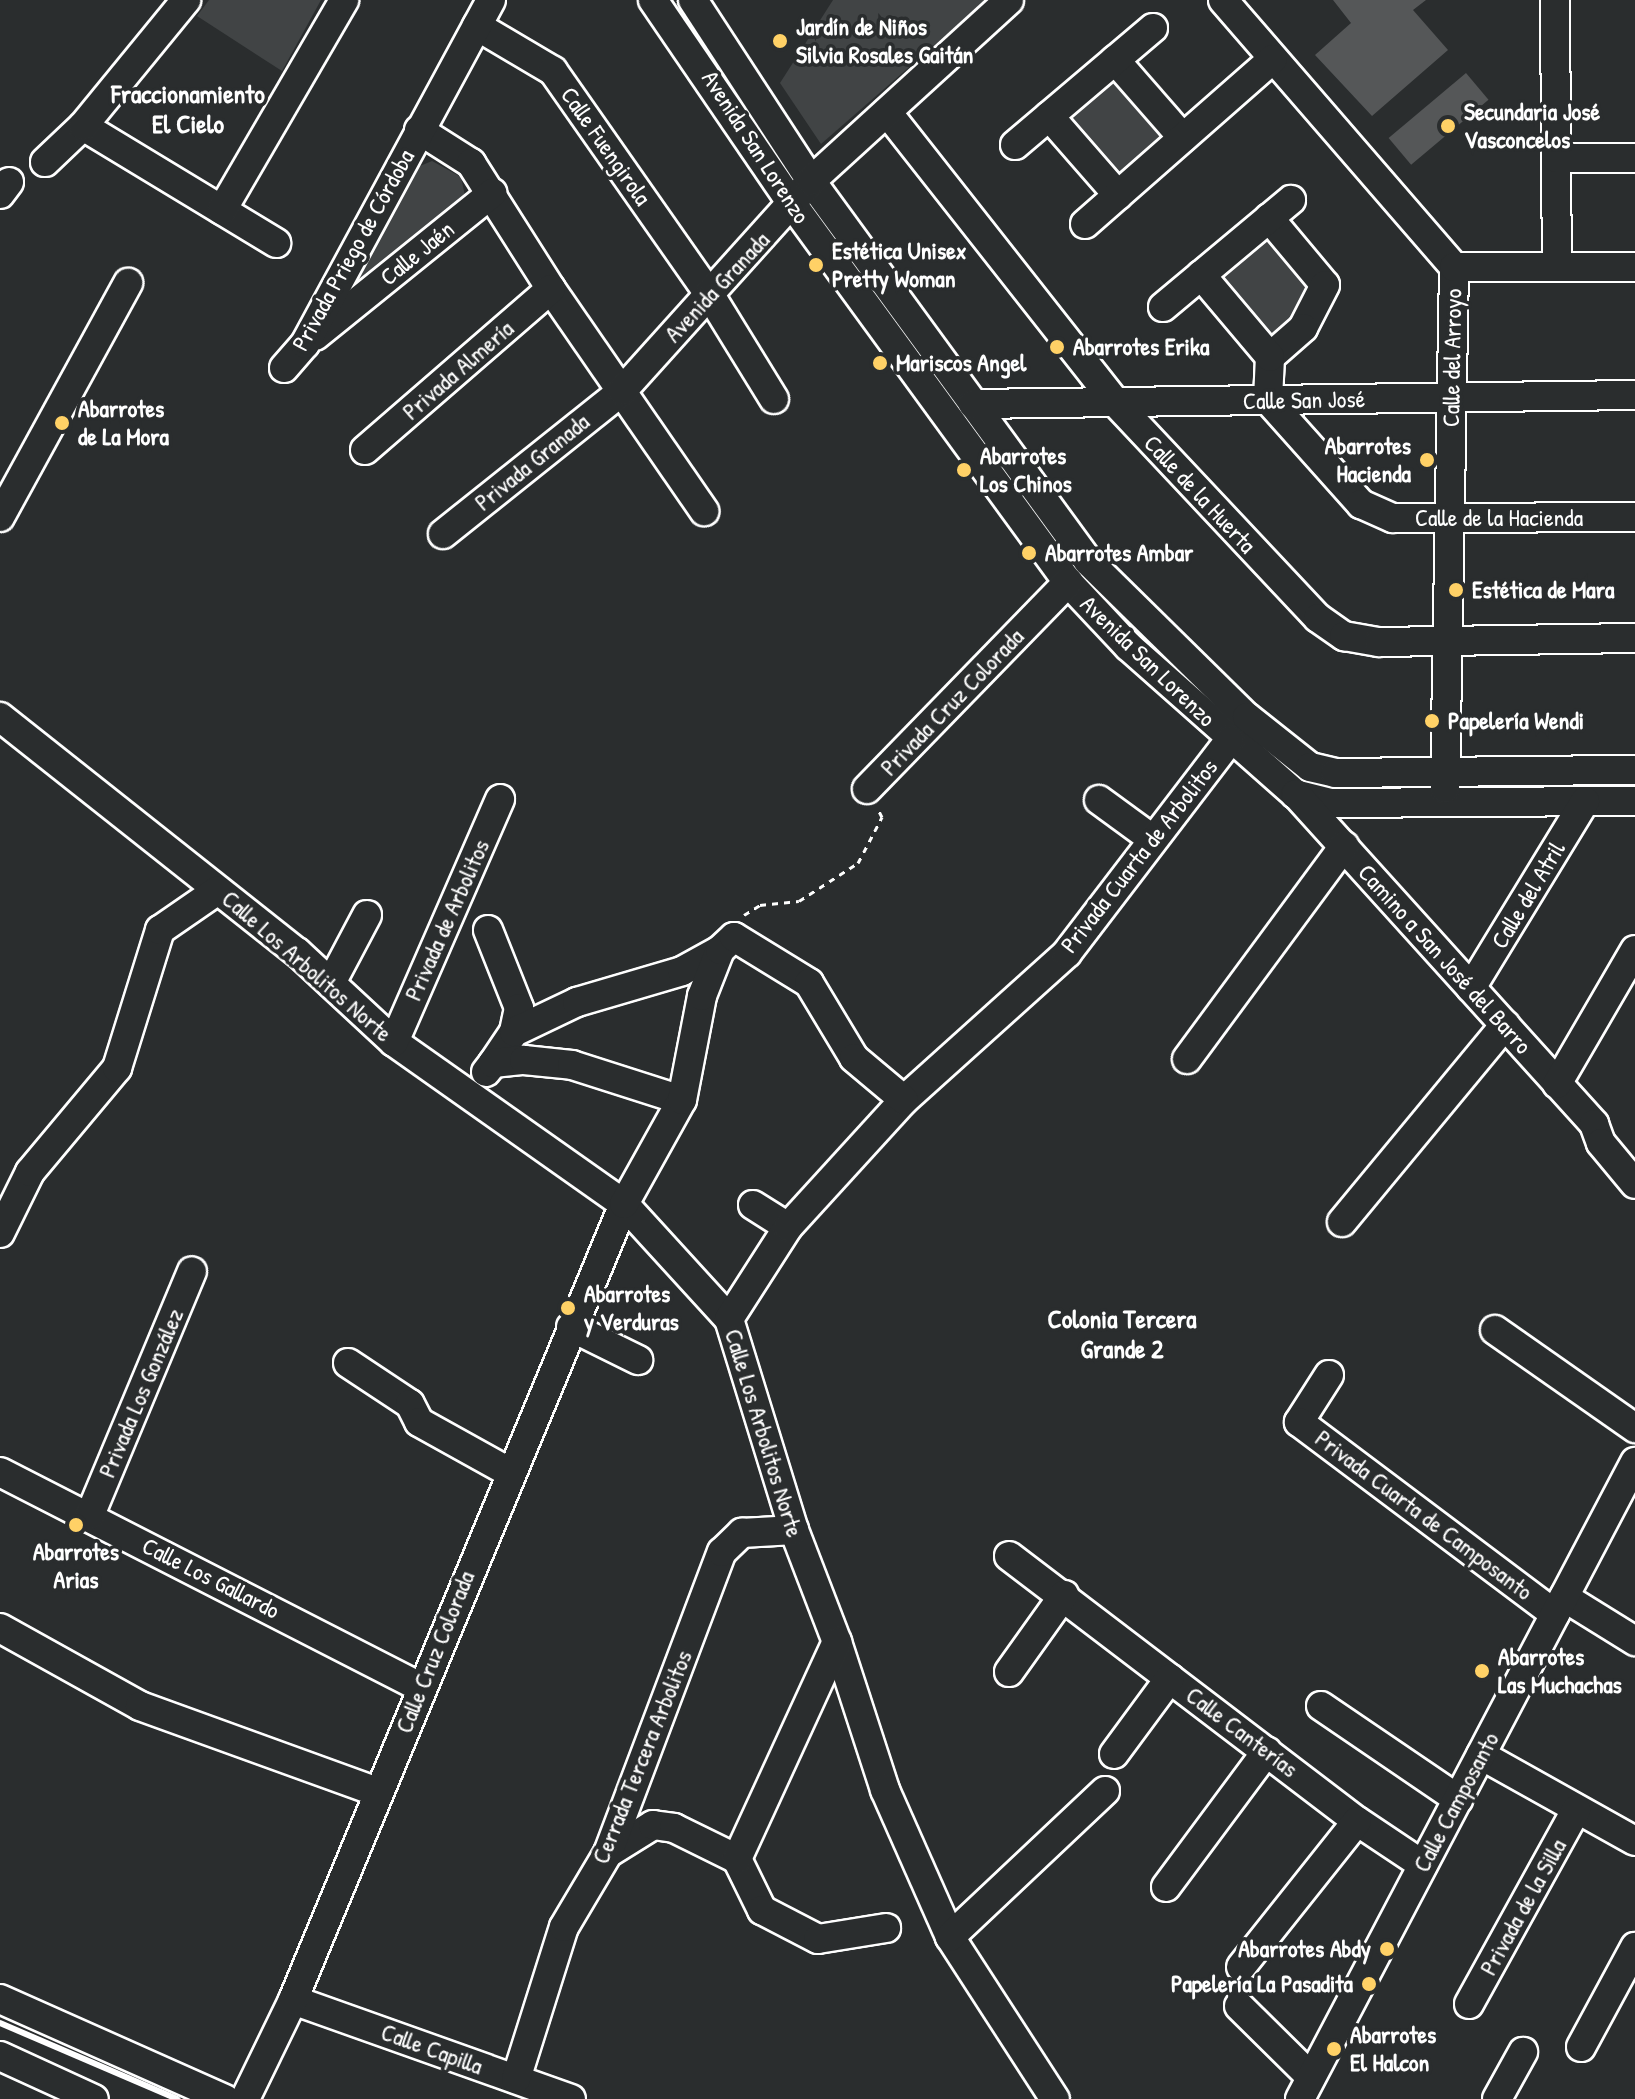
<!DOCTYPE html>
<meta charset="utf-8">
<style>
body{margin:0}
#map{position:relative;width:1635px;height:2099px;overflow:hidden;background:#2a2d2e;font-family:"Patrick Hand",sans-serif}
div>[style]{position:absolute}
[style*='--x']{left:calc(var(--x)*1px);top:calc(var(--y)*1px);width:calc(var(--w)*1px);rotate:calc(var(--a)*1deg)}
.green>*{inset:0;background:#414445;transform-origin:0 0}
.building>*{inset:0;background:#555758;transform-origin:0 0}
.path>*{height:3px;margin-top:-1.5px;transform-origin:0;background:repeating-linear-gradient(90deg,#fff 0 6px,transparent 0 12px)}
.roads{filter:drop-shadow(2px 0 #fff) drop-shadow(-2px 0 #fff) drop-shadow(0 2px #fff) drop-shadow(0 -2px #fff)}
.minor>*{height:28px;margin:-14px;padding:0 14px;transform-origin:14px;border-radius:14px;background:#2a2d2e}
.rail>*{height:6px;margin:-3px;padding:0 3px;transform-origin:3px;border-radius:3px;background:#fff}
.dots>*{width:22px;height:22px;translate:-50% -50%;box-sizing:border-box;border:4px solid #2a2d2e;border-radius:50%}
span{translate:-50% -50%;white-space:nowrap;text-align:center;line-height:1.15;-webkit-text-stroke:7px #2a2d2e;paint-order:stroke}
.poi-label{font-size:24px;color:#fff;font-weight:700}
.left{translate:0 -50%;text-align:left}
.right{translate:-100% -50%;text-align:right}
.street-label{font-size:24px;color:#fff}
.neighbourhood-label{font-size:26px;color:#fff;font-weight:700}
</style>
<div id="map">
<div class="green">
<i style="clip-path:polygon(209px 0,321px 0,282px 71px,197px 16px)"></i>
<i style="clip-path:polygon(833px 0,986px 0,821px 144px,780px 83px)"></i>
<i style="left:1115px;top:79px;width:76px;height:59px;rotate:49deg"></i>
<i style="clip-path:polygon(432px 161px,461px 177px,465px 196px,351px 289px,420px 166px)"></i>
<i style="clip-path:polygon(1267px 234px,1310px 290px,1301px 311px,1269px 336px,1220px 274px)"></i>
</div>
<div class="building">
<i style="clip-path:polygon(1333px 0,1426px 0,1413px 10px,1448px 50px,1372px 116px,1315px 55px,1351px 23px)"></i>
<i style="left:1466px;top:73px;width:35px;height:101px;rotate:50deg"></i>
</div>
<div class="path">
<i style="--x:744;--y:915;--w:19;--a:-32"></i>
<i style="--x:760;--y:905;--w:39;--a:-6"></i>
<i style="--x:799;--y:901;--w:70;--a:-32.8"></i>
<i style="--x:858;--y:863;--w:52;--a:-62.4"></i>
<i style="--x:882;--y:817;--w:11;--a:-117"></i>
</div>
<div class="roads">
<div class="minor">
<i style="--x:653;--y:0;--w:248;--a:55.7"></i>
<i style="--x:793;--y:205;--w:467;--a:53.9"></i>
<i style="--x:1068;--y:582;--w:88;--a:46.8"></i>
<i style="--x:1128;--y:646;--w:223;--a:41.5"></i>
<i style="--x:1295;--y:794;--w:36;--a:14"></i>
<i style="--x:1330;--y:803;--w:305;--a:-0.4"></i>
<i style="--x:693;--y:0;--w:216;--a:56.9"></i>
<i style="--x:811;--y:181;--w:470;--a:53.9"></i>
<i style="--x:1088;--y:561;--w:223;--a:44.5"></i>
<i style="--x:1247;--y:717;--w:80;--a:38.4"></i>
<i style="--x:1310;--y:767;--w:26;--a:13"></i>
<i style="--x:1335;--y:773;--w:300;--a:-0.6"></i>
<i style="--x:1223;--y:0;--w:353;--a:49.1"></i>
<i style="--x:1454;--y:267;--w:522;--a:90.99"></i>
<i style="--x:1555;--y:0;--w:267;--a:89.6"></i>
<i style="--x:477;--y:26;--w:88;--a:30.6"></i>
<i style="--x:553;--y:71;--w:274;--a:55"></i>
<i style="--x:710;--y:295;--w:122;--a:58.4"></i>
<i style="--x:1115;--y:60;--w:103;--a:48.9"></i>
<i style="--x:887;--y:112;--w:369;--a:51.8"></i>
<i style="--x:1115;--y:402;--w:296;--a:46.8"></i>
<i style="--x:1318;--y:618;--w:32;--a:35"></i>
<i style="--x:1344;--y:636;--w:36;--a:10"></i>
<i style="--x:1379;--y:642;--w:256;--a:-0.9"></i>
<i style="--x:1049;--y:116;--w:105;--a:48.9"></i>
<i style="--x:83;--y:126;--w:226;--a:31.2"></i>
<i style="--x:419;--y:130;--w:62;--a:32.4"></i>
<i style="--x:471;--y:163;--w:149;--a:57.6"></i>
<i style="--x:551;--y:289;--w:270;--a:55.4"></i>
<i style="--x:1015;--y:145;--w:181;--a:-40.3"></i>
<i style="--x:1556;--y:158;--w:79;--a:0"></i>
<i style="--x:45;--y:162;--w:52;--a:-43.5"></i>
<i style="--x:83;--y:126;--w:163;--a:-50.7"></i>
<i style="--x:0;--y:194;--w:15;--a:-53"></i>
<i style="--x:222;--y:210;--w:243;--a:-59.8"></i>
<i style="--x:1269;--y:218;--w:87;--a:50.1"></i>
<i style="--x:1325;--y:285;--w:48;--a:117.1"></i>
<i style="--x:1303;--y:328;--w:44;--a:138.7"></i>
<i style="--x:1270;--y:357;--w:43;--a:92.7"></i>
<i style="--x:1268;--y:400;--w:140;--a:48.2"></i>
<i style="--x:1361;--y:504;--w:35;--a:24"></i>
<i style="--x:1393;--y:518;--w:242;--a:-0.2"></i>
<i style="--x:1085;--y:224;--w:250;--a:-41.3"></i>
<i style="--x:1454;--y:267;--w:181;--a:0"></i>
<i style="--x:1201;--y:275;--w:107;--a:49.9"></i>
<i style="--x:1163;--y:307;--w:167;--a:-39.9"></i>
<i style="--x:315;--y:336;--w:228;--a:-38.9"></i>
<i style="--x:284;--y:368;--w:32;--a:-49"></i>
<i style="--x:305;--y:344;--w:391;--a:-61.6"></i>
<i style="--x:973;--y:404;--w:662;--a:-0.78"></i>
<i style="--x:365;--y:450;--w:246;--a:-40.9"></i>
<i style="--x:0;--y:517;--w:267;--a:-61.3"></i>
<i style="--x:443;--y:534;--w:229;--a:-38.6"></i>
<i style="--x:622;--y:391;--w:283;--a:-48"></i>
<i style="--x:811;--y:181;--w:268;--a:-42.4"></i>
<i style="--x:0;--y:717;--w:379;--a:38.4"></i>
<i style="--x:297;--y:952;--w:132;--a:42.9"></i>
<i style="--x:394;--y:1042;--w:281;--a:35.2"></i>
<i style="--x:624;--y:1204;--w:156;--a:47.6"></i>
<i style="--x:729;--y:1319;--w:221;--a:72.9"></i>
<i style="--x:794;--y:1530;--w:120;--a:69"></i>
<i style="--x:837;--y:1642;--w:156;--a:72"></i>
<i style="--x:885;--y:1790;--w:161;--a:66.1"></i>
<i style="--x:950;--y:1937;--w:193;--a:57.1"></i>
<i style="--x:867;--y:789;--w:289;--a:-45.8"></i>
<i style="--x:1296;--y:794;--w:445;--a:47.9"></i>
<i style="--x:1594;--y:1124;--w:20;--a:70"></i>
<i style="--x:1601;--y:1143;--w:53;--a:50.3"></i>
<i style="--x:1099;--y:800;--w:64;--a:36.2"></i>
<i style="--x:488;--y:930;--w:84;--a:68.3"></i>
<i style="--x:519;--y:1008;--w:25;--a:102"></i>
<i style="--x:331;--y:983;--w:77;--a:-62.1"></i>
<i style="--x:1471;--y:988;--w:219;--a:-58.6"></i>
<i style="--x:394;--y:1042;--w:265;--a:-66.4"></i>
<i style="--x:1187;--y:1059;--w:265;--a:-53.6"></i>
<i style="--x:493;--y:1063;--w:37;--a:-56"></i>
<i style="--x:514;--y:1032;--w:70;--a:-25.5"></i>
<i style="--x:577;--y:1002;--w:109;--a:-16.4"></i>
<i style="--x:682;--y:971;--w:43;--a:-28.9"></i>
<i style="--x:486;--y:1072;--w:11;--a:-52"></i>
<i style="--x:493;--y:1063;--w:31;--a:-6"></i>
<i style="--x:524;--y:1060;--w:48;--a:5.9"></i>
<i style="--x:572;--y:1065;--w:115;--a:17.7"></i>
<i style="--x:1557;--y:1084;--w:155;--a:-59.8"></i>
<i style="--x:753;--y:1205;--w:41;--a:32.2"></i>
<i style="--x:1342;--y:1222;--w:256;--a:-50.4"></i>
<i style="--x:0;--y:1233;--w:68;--a:-63.8"></i>
<i style="--x:30;--y:1172;--w:136;--a:-50.1"></i>
<i style="--x:117;--y:1068;--w:145;--a:-72.7"></i>
<i style="--x:160;--y:930;--w:70;--a:-34.6"></i>
<i style="--x:729;--y:1319;--w:109;--a:-57.3"></i>
<i style="--x:788;--y:1227;--w:172;--a:-47.6"></i>
<i style="--x:904;--y:1100;--w:219;--a:-42"></i>
<i style="--x:1067;--y:953;--w:268;--a:-52.6"></i>
<i style="--x:571;--y:1327;--w:75;--a:26.2"></i>
<i style="--x:1495;--y:1330;--w:171;--a:35"></i>
<i style="--x:348;--y:1363;--w:74;--a:33.5"></i>
<i style="--x:410;--y:1404;--w:20;--a:63"></i>
<i style="--x:419;--y:1422;--w:103;--a:29.1"></i>
<i style="--x:1329;--y:1375;--w:56;--a:122.6"></i>
<i style="--x:1299;--y:1422;--w:320;--a:36.9"></i>
<i style="--x:0;--y:1472;--w:473;--a:27.1"></i>
<i style="--x:90;--y:1515;--w:264;--a:-67.3"></i>
<i style="--x:1009;--y:1556;--w:437;--a:37.3"></i>
<i style="--x:1357;--y:1821;--w:79;--a:33.7"></i>
<i style="--x:1564;--y:1597;--w:84;--a:31.8"></i>
<i style="--x:0;--y:1628;--w:160;--a:29.1"></i>
<i style="--x:140;--y:1706;--w:253;--a:19.9"></i>
<i style="--x:1009;--y:1672;--w:95;--a:-54.5"></i>
<i style="--x:1321;--y:1706;--w:166;--a:34.2"></i>
<i style="--x:1114;--y:1754;--w:94;--a:-53.6"></i>
<i style="--x:1481;--y:1755;--w:176;--a:29.2"></i>
<i style="--x:608;--y:1853;--w:53;--a:-31.9"></i>
<i style="--x:653;--y:1825;--w:21;--a:8"></i>
<i style="--x:674;--y:1828;--w:70;--a:26.2"></i>
<i style="--x:737;--y:1859;--w:57;--a:63.9"></i>
<i style="--x:762;--y:1910;--w:63;--a:27.4"></i>
<i style="--x:818;--y:1939;--w:69;--a:-9.2"></i>
<i style="--x:737;--y:1859;--w:239;--a:-65.3"></i>
<i style="--x:1166;--y:1887;--w:169;--a:-53.4"></i>
<i style="--x:950;--y:1937;--w:213;--a:-43.3"></i>
<i style="--x:1241;--y:1967;--w:186;--a:-51.5"></i>
<i style="--x:0;--y:1999;--w:246;--a:24"></i>
<i style="--x:293;--y:2000;--w:295;--a:19.6"></i>
<i style="--x:1469;--y:2004;--w:222;--a:-61.1"></i>
<i style="--x:1239;--y:2006;--w:101;--a:44.6"></i>
<i style="--x:1581;--y:2047;--w:114;--a:-61.6"></i>
<i style="--x:0;--y:2056;--w:103;--a:24.6"></i>
<i style="--x:516;--y:2079;--w:159;--a:-72.5"></i>
<i style="--x:564;--y:1927;--w:86;--a:-59.3"></i>
<i style="--x:608;--y:1853;--w:322;--a:-69.3"></i>
<i style="--x:722;--y:1552;--w:28;--a:-44"></i>
<i style="--x:742;--y:1533;--w:52;--a:-3.3"></i>
<i style="--x:245;--y:2099;--w:110;--a:-64.1"></i>
<i style="--x:293;--y:2000;--w:862;--a:-67.42"></i>
<i style="--x:624;--y:1204;--w:119;--a:-60.9"></i>
<i style="--x:682;--y:1100;--w:106;--a:-79.1"></i>
<i style="--x:702;--y:996;--w:49;--a:-68.6"></i>
<i style="--x:720;--y:950;--w:19;--a:-43"></i>
<i style="--x:734;--y:937;--w:88;--a:31.5"></i>
<i style="--x:809;--y:983;--w:87;--a:59"></i>
<i style="--x:854;--y:1058;--w:65;--a:40"></i>
<i style="--x:1300;--y:2099;--w:720;--a:-62.26"></i>
<i style="--x:1497;--y:2099;--w:54;--a:-61"></i>
</div>
</div>
<div class="rail">
<i style="--x:0;--y:2023;--w:193;--a:23.2"></i>
</div>
<div class="dots">
<i style="left:780px;top:41px;background:#ffd166"></i>
<i style="left:1448px;top:126px;background:#ffd166"></i>
<i style="left:816px;top:265px;background:#ffd166"></i>
<i style="left:1057px;top:347px;background:#ffd166"></i>
<i style="left:880px;top:363px;background:#ffd166"></i>
<i style="left:62px;top:423px;background:#ffd166"></i>
<i style="left:1427px;top:460px;background:#ffd166"></i>
<i style="left:964px;top:470px;background:#ffd166"></i>
<i style="left:1029px;top:553px;background:#ffd166"></i>
<i style="left:1456px;top:590px;background:#ffd166"></i>
<i style="left:1432px;top:721px;background:#ffd166"></i>
<i style="left:568px;top:1308px;background:#ffd166"></i>
<i style="left:76px;top:1525px;background:#ffd166"></i>
<i style="left:1482px;top:1671px;background:#ffd166"></i>
<i style="left:1387px;top:1949px;background:#ffd166"></i>
<i style="left:1369px;top:1984px;background:#ffd166"></i>
<i style="left:1334px;top:2049px;background:#ffd166"></i>
</div>
<div class="poi-label">
<span class="left" style="left:796px;top:41px">Jardín de Niños<br>Silvia Rosales Gaitán</span>
<span class="left" style="left:1464px;top:126px">Secundaria José<br>Vasconcelos</span>
<span class="left" style="left:832px;top:265px">Estética Unisex<br>Pretty Woman</span>
<span class="left" style="left:1073px;top:347px">Abarrotes Erika</span>
<span class="left" style="left:896px;top:363px">Mariscos Angel</span>
<span class="left" style="left:78px;top:423px">Abarrotes<br>de La Mora</span>
<span class="right" style="left:1411px;top:460px">Abarrotes<br>Hacienda</span>
<span class="left" style="left:980px;top:470px">Abarrotes<br>Los Chinos</span>
<span class="left" style="left:1045px;top:553px">Abarrotes Ambar</span>
<span class="left" style="left:1472px;top:590px">Estética de Mara</span>
<span class="left" style="left:1448px;top:721px">Papelería Wendi</span>
<span class="left" style="left:584px;top:1308px">Abarrotes<br>y Verduras</span>
<span style="left:76px;top:1566px">Abarrotes<br>Arias</span>
<span class="left" style="left:1498px;top:1671px">Abarrotes<br>Las Muchachas</span>
<span class="right" style="left:1371px;top:1949px">Abarrotes Abdy</span>
<span class="right" style="left:1353px;top:1984px">Papelería La Pasadita</span>
<span class="left" style="left:1350px;top:2049px">Abarrotes<br>El Halcon</span>
</div>
<div class="street-label">
<span style="left:606px;top:146px;rotate:55deg">Calle Fuengirola</span>
<span style="left:756px;top:147px;rotate:57deg">Avenida San Lorenzo</span>
<span style="left:353px;top:250px;rotate:-61deg">Privada Priego de Córdoba</span>
<span style="left:417px;top:253px;rotate:-39deg">Calle Jaén</span>
<span style="left:717px;top:287px;rotate:-47deg">Avenida Granada</span>
<span style="left:1452px;top:358px;rotate:-89deg">Calle del Arroyo</span>
<span style="left:458px;top:370px;rotate:-41deg">Privada Almería</span>
<span style="left:1304px;top:400px;rotate:-1deg">Calle San José</span>
<span style="left:532px;top:462px;rotate:-39deg">Privada Granada</span>
<span style="left:1200px;top:494px;rotate:47deg">Calle de la Huerta</span>
<span style="left:1499px;top:518px">Calle de la Hacienda</span>
<span style="left:1148px;top:661px;rotate:44deg">Avenida San Lorenzo</span>
<span style="left:952px;top:702px;rotate:-46deg">Privada Cruz Colorada</span>
<span style="left:1139px;top:856px;rotate:-52deg">Privada Cuarta de Arbolitos</span>
<span style="left:1528px;top:895px;rotate:-59deg">Calle del Atril</span>
<span style="left:447px;top:920px;rotate:-66deg">Privada de Arbolitos</span>
<span style="left:1445px;top:959px;rotate:48deg">Camino a San José del Barro</span>
<span style="left:307px;top:966px;rotate:41deg">Calle Los Arbolitos Norte</span>
<span style="left:141px;top:1393px;rotate:-67deg">Privada Los González</span>
<span style="left:764px;top:1433px;rotate:73deg">Calle Los Arbolitos Norte</span>
<span style="left:1424px;top:1515px;rotate:37deg">Privada Cuarta de Camposanto</span>
<span style="left:211px;top:1578px;rotate:27deg">Calle Los Gallardo</span>
<span style="left:435px;top:1652px;rotate:-68deg">Calle Cruz Colorada</span>
<span style="left:1242px;top:1732px;rotate:37deg">Calle Canterías</span>
<span style="left:642px;top:1757px;rotate:-68deg">Cerrada Tercera Arbolitos</span>
<span style="left:1456px;top:1802px;rotate:-62deg">Calle Camposanto</span>
<span style="left:1523px;top:1907px;rotate:-61deg">Privada de la Silla</span>
<span style="left:432px;top:2049px;rotate:20deg">Calle Capilla</span>
</div>
<div class="neighbourhood-label">
<span style="left:188px;top:109px">Fraccionamiento<br>El Cielo</span>
<span style="left:1122px;top:1334px">Colonia Tercera<br>Grande 2</span>
</div>
</div>
